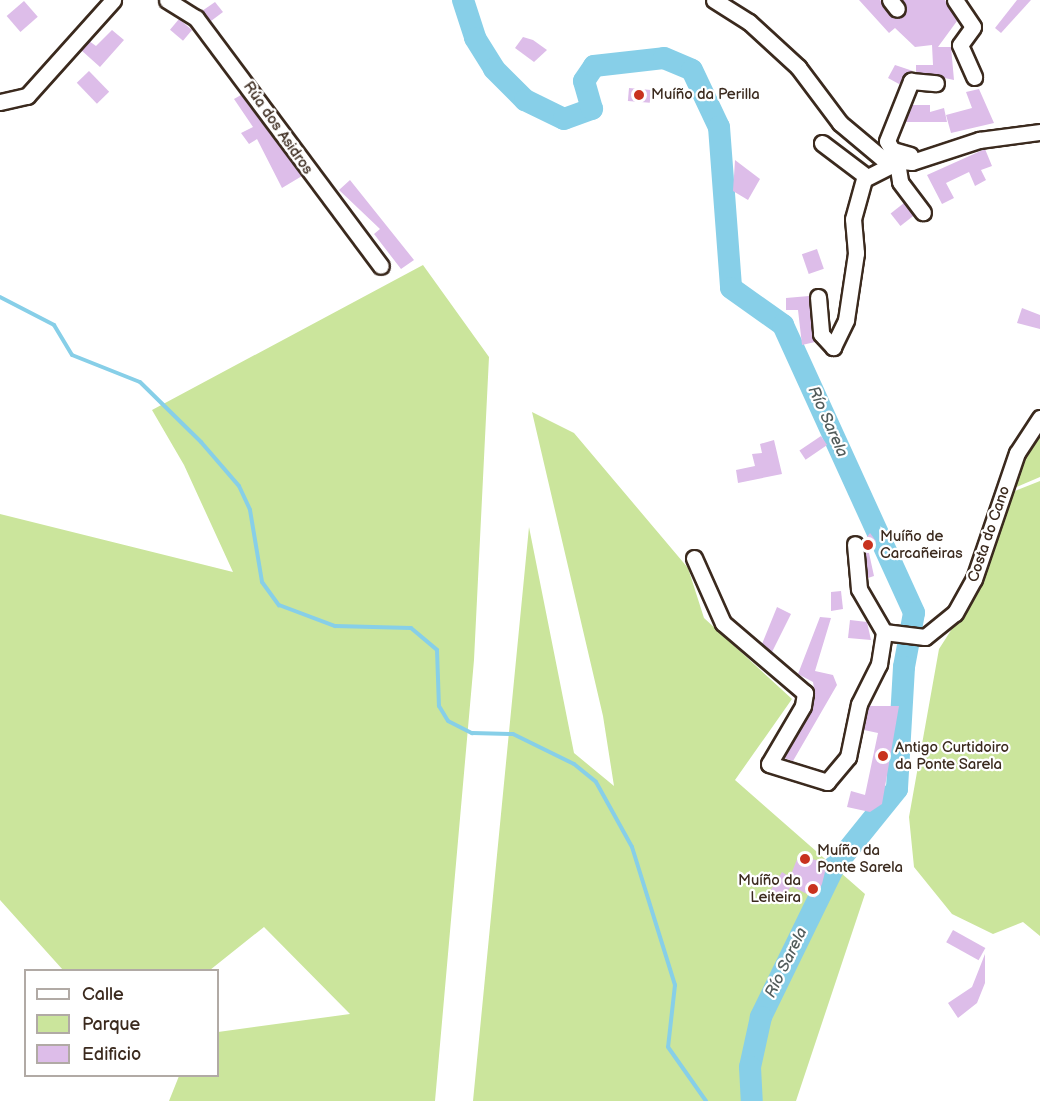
<!DOCTYPE html>
<meta charset="utf-8">
<style>
body{margin:0}
#map{position:relative;width:1040px;height:1101px;overflow:hidden;background:#fff;font-family:"Balsamiq Sans",sans-serif}
div>[style]{position:absolute}
[style*='--x']{left:calc(var(--x)*1px);top:calc(var(--y)*1px);width:calc(var(--w)*1px);rotate:calc(var(--a)*1deg)}
.green>*{inset:0;background:#cbe59c}
.stream>*{height:4px;margin:-2px;padding:0 2px;transform-origin:2px;border-radius:2px;background:#87cfe8}
.river>*{height:22px;margin:-11px;padding:0 11px;transform-origin:11px;border-radius:11px;background:#87cfe8}
.building>*{inset:0;background:#ddbde9;transform-origin:0 0}
.roads{filter:drop-shadow(2px 0 #3b2a1e) drop-shadow(-2px 0 #3b2a1e) drop-shadow(0 2px #3b2a1e) drop-shadow(0 -2px #3b2a1e)}
.minor>*{height:15px;margin:-7.5px;padding:0 7.5px;transform-origin:7.5px;border-radius:7.5px;background:#fff}
.dots>*{width:16px;height:16px;translate:-50% -50%;box-sizing:border-box;border:3px solid #fff;border-radius:50%}
span{translate:-50% -50%;white-space:nowrap;text-align:center;line-height:1.15;-webkit-text-stroke:4.5px #fff;paint-order:stroke}
.poi-label{font-size:15px;color:#3b2a1e}
.left{translate:0 -50%;text-align:left}
.right{translate:-100% -50%;text-align:right}
.street-label{font-size:15px;color:#3b2a1e}
.water-label{font-size:16px;color:#525c5b;font-style:italic}
.legend{position:absolute;left:24px;top:969px;width:195px;height:108px;box-sizing:border-box;background:#fff;border:2px solid #b1aaa5;margin:0;padding:8px 10px;list-style:none;font-size:18px;color:#3b2a1e}
.legend li{display:flex;align-items:center;gap:12px;height:30px}
.legend b{width:30px;border:2px solid #b1aaa5}
</style>
<div id="map">
<div class="green">
<i style="clip-path:polygon(423px 265px,489px 357px,474px 660px,435px 1101px,169px 1101px,179px 1076px,218px 1076px,218px 1032px,350px 1014px,264px 927px,210px 970px,63px 970px,0 900px,0 514px,233px 572px,184px 465px,152px 410px)"></i>
<i style="clip-path:polygon(532px 412px,574px 433px,688px 568px,704px 618px,792px 699px,735px 780px,865px 894px,796px 1101px,473px 1101px,529px 527px,574px 753px,614px 786px,603px 716px)"></i>
<i style="clip-path:polygon(1040px 429px,1040px 477px,1012px 489px,1032px 436px)"></i>
<i style="clip-path:polygon(1040px 481px,1040px 936px,1023px 922px,993px 934px,952px 914px,914px 867px,909px 817px,939px 649px,973px 596px,1010px 493px)"></i>
</div>
<div class="stream">
<i style="--x:0;--y:297;--w:61;--a:27.4"></i>
<i style="--x:54;--y:325;--w:35;--a:59"></i>
<i style="--x:72;--y:355;--w:73;--a:21.7"></i>
<i style="--x:140;--y:382;--w:86;--a:44.5"></i>
<i style="--x:201;--y:442;--w:58;--a:49.2"></i>
<i style="--x:239;--y:486;--w:26;--a:65"></i>
<i style="--x:250;--y:510;--w:73;--a:80.5"></i>
<i style="--x:262;--y:582;--w:29;--a:54"></i>
<i style="--x:279;--y:605;--w:60;--a:20.6"></i>
<i style="--x:335;--y:626;--w:76;--a:1.5"></i>
<i style="--x:411;--y:628;--w:34;--a:40"></i>
<i style="--x:437;--y:650;--w:56;--a:88"></i>
<i style="--x:439;--y:706;--w:17;--a:59"></i>
<i style="--x:448;--y:721;--w:27;--a:27"></i>
<i style="--x:472;--y:733;--w:41;--a:1.4"></i>
<i style="--x:513;--y:734;--w:68;--a:26.2"></i>
<i style="--x:574;--y:764;--w:28;--a:39"></i>
<i style="--x:596;--y:782;--w:74;--a:61"></i>
<i style="--x:632;--y:847;--w:145;--a:72.7"></i>
<i style="--x:675;--y:985;--w:62;--a:96.4"></i>
<i style="--x:668;--y:1047;--w:66;--a:54.9"></i>
</div>
<div class="river">
<i style="--x:463;--y:0;--w:40;--a:72"></i>
<i style="--x:475;--y:38;--w:36;--a:58"></i>
<i style="--x:494;--y:69;--w:44;--a:45"></i>
<i style="--x:525;--y:100;--w:43;--a:26"></i>
<i style="--x:564;--y:119;--w:30;--a:-20"></i>
<i style="--x:592;--y:109;--w:29;--a:-106"></i>
<i style="--x:584;--y:81;--w:18;--a:-56"></i>
<i style="--x:594;--y:66;--w:70;--a:-6.5"></i>
<i style="--x:664;--y:58;--w:30;--a:23"></i>
<i style="--x:692;--y:70;--w:63;--a:64.7"></i>
<i style="--x:719;--y:127;--w:161;--a:85.7"></i>
<i style="--x:731;--y:288;--w:64;--a:35.4"></i>
<i style="--x:783;--y:325;--w:316;--a:65.5"></i>
<i style="--x:914;--y:613;--w:55;--a:100.5"></i>
<i style="--x:904;--y:667;--w:122;--a:93.3"></i>
<i style="--x:897;--y:789;--w:100;--a:128.9"></i>
<i style="--x:834;--y:867;--w:167;--a:116"></i>
<i style="--x:761;--y:1017;--w:51;--a:102.4"></i>
<i style="--x:750;--y:1067;--w:34;--a:87"></i>
</div>
<div class="building">
<i style="clip-path:polygon(859px 0,880px 0,898px 19px,906px 12px,902px 0,945px 0,957px 21px,938px 47px,951px 47px,954px 80px,916px 72px,916px 65px,933px 65px,932px 45px,915px 47px,895px 28px,889px 33px)"></i>
<i style="clip-path:polygon(1017px 0,1031px 0,1001px 33px,995px 28px)"></i>
<i style="left:24px;top:1px;width:21px;height:23px;rotate:49deg"></i>
<i style="clip-path:polygon(215px 2px,223px 12px,211px 21px,202px 11px)"></i>
<i style="left:179px;top:19px;width:17px;height:14px;rotate:40deg"></i>
<i style="clip-path:polygon(112px 30px,124px 40px,100px 67px,81px 50px,89px 41px,96px 46px)"></i>
<i style="clip-path:polygon(523px 37px,533px 40px,547px 50px,534px 62px,515px 48px)"></i>
<i style="clip-path:polygon(895px 65px,913px 71px,899px 84px,888px 78px)"></i>
<i style="left:89px;top:71px;width:29px;height:17px;rotate:46deg"></i>
<i style="left:629px;top:88px;width:22px;height:13px;rotate:5deg"></i>
<i style="clip-path:polygon(979px 89px,994px 123px,951px 133px,946px 115px,972px 108px,966px 92px)"></i>
<i style="clip-path:polygon(241px 95px,302px 176px,282px 188px,257px 139px,249px 144px,241px 133px,253px 127px,234px 99px)"></i>
<i style="clip-path:polygon(912px 105px,930px 105px,930px 112px,944px 108px,947px 122px,905px 122px)"></i>
<i style="clip-path:polygon(985px 149px,992px 166px,981px 170px,986px 180px,975px 186px,969px 172px,946px 183px,954px 198px,942px 204px,927px 175px)"></i>
<i style="clip-path:polygon(735px 160px,760px 179px,748px 200px,733px 191px)"></i>
<i style="clip-path:polygon(350px 180px,414px 260px,401px 269px,374px 234px,380px 229px,339px 190px)"></i>
<i style="left:904px;top:203px;width:16px;height:17px;rotate:52deg"></i>
<i style="left:817px;top:249px;width:21px;height:16px;rotate:71deg"></i>
<i style="clip-path:polygon(809px 296px,815px 342px,802px 345px,798px 310px,786px 310px,786px 298px)"></i>
<i style="clip-path:polygon(1022px 308px,1040px 315px,1040px 329px,1017px 323px)"></i>
<i style="left:821px;top:436px;width:11px;height:26px;rotate:56deg"></i>
<i style="clip-path:polygon(774px 440px,782px 474px,738px 483px,736px 470px,755px 466px,752px 454px,762px 453px,760px 444px)"></i>
<i style="clip-path:polygon(870px 533px,876px 541px,869px 553px,874px 576px,868px 578px,864px 541px)"></i>
<i style="clip-path:polygon(841px 591px,843px 609px,831px 611px,831px 592px)"></i>
<i style="clip-path:polygon(777px 607px,791px 614px,772px 652px,762px 644px)"></i>
<i style="clip-path:polygon(820px 617px,831px 618px,815px 671px,833px 675px,837px 685px,793px 761px,784px 758px,811px 711px,815px 694px,813px 682px,798px 674px)"></i>
<i style="clip-path:polygon(850px 620px,867px 622px,871px 640px,848px 638px)"></i>
<i style="clip-path:polygon(869px 706px,899px 706px,882px 804px,870px 812px,847px 807px,851px 791px,865px 795px,878px 733px,864px 730px)"></i>
<i style="clip-path:polygon(799px 854px,827px 864px,822px 884px,815px 898px,791px 886px,783px 899px,770px 891px,782px 872px,790px 877px)"></i>
<i style="left:953px;top:930px;width:37px;height:14px;rotate:29deg"></i>
<i style="clip-path:polygon(985px 954px,985px 983px,977px 1003px,958px 1018px,948px 1003px,972px 987px)"></i>
</div>
<div class="roads">
<div class="minor">
<i style="--x:167;--y:0;--w:34;--a:32"></i>
<i style="--x:196;--y:18;--w:309;--a:53.3"></i>
<i style="--x:714;--y:0;--w:41;--a:32.2"></i>
<i style="--x:749;--y:22;--w:67;--a:42.6"></i>
<i style="--x:798;--y:67;--w:70;--a:53.1"></i>
<i style="--x:840;--y:123;--w:56;--a:39.9"></i>
<i style="--x:883;--y:159;--w:29;--a:6"></i>
<i style="--x:912;--y:162;--w:71;--a:-18.2"></i>
<i style="--x:979;--y:140;--w:62;--a:-7.5"></i>
<i style="--x:890;--y:0;--w:11;--a:52"></i>
<i style="--x:955;--y:0;--w:32;--a:56"></i>
<i style="--x:973;--y:27;--w:22;--a:126"></i>
<i style="--x:960;--y:45;--w:35;--a:66"></i>
<i style="--x:0;--y:102;--w:28;--a:-13"></i>
<i style="--x:27;--y:96;--w:129;--a:-48.1"></i>
<i style="--x:822;--y:143;--w:56;--a:37.1"></i>
<i style="--x:910;--y:155;--w:19;--a:-164"></i>
<i style="--x:892;--y:150;--w:10;--a:-119"></i>
<i style="--x:887;--y:141;--w:65;--a:-68.2"></i>
<i style="--x:911;--y:81;--w:25;--a:5"></i>
<i style="--x:818;--y:297;--w:37;--a:85"></i>
<i style="--x:821;--y:334;--w:18;--a:47"></i>
<i style="--x:833;--y:347;--w:30;--a:-64"></i>
<i style="--x:846;--y:320;--w:68;--a:-81.5"></i>
<i style="--x:856;--y:253;--w:34;--a:-95"></i>
<i style="--x:853;--y:219;--w:41;--a:-74.6"></i>
<i style="--x:864;--y:179;--w:37;--a:-27"></i>
<i style="--x:897;--y:162;--w:20;--a:81"></i>
<i style="--x:900;--y:182;--w:38;--a:53"></i>
<i style="--x:694;--y:558;--w:71;--a:66"></i>
<i style="--x:723;--y:623;--w:108;--a:40.5"></i>
<i style="--x:805;--y:693;--w:13;--a:99"></i>
<i style="--x:803;--y:706;--w:67;--a:120.4"></i>
<i style="--x:769;--y:764;--w:61;--a:17.2"></i>
<i style="--x:827;--y:782;--w:33;--a:-50"></i>
<i style="--x:848;--y:757;--w:54;--a:-78.3"></i>
<i style="--x:859;--y:704;--w:45;--a:-63.4"></i>
<i style="--x:879;--y:664;--w:32;--a:-81"></i>
<i style="--x:884;--y:632;--w:50;--a:-120.2"></i>
<i style="--x:859;--y:589;--w:45;--a:-95.1"></i>
<i style="--x:884;--y:632;--w:41;--a:7"></i>
<i style="--x:925;--y:637;--w:38;--a:-39"></i>
<i style="--x:955;--y:613;--w:39;--a:-61"></i>
<i style="--x:974;--y:579;--w:133;--a:-71.2"></i>
<i style="--x:1017;--y:453;--w:42;--a:-56.7"></i>
</div>
</div>
<div class="dots">
<i style="left:639px;top:95px;background:#c8321e"></i>
<i style="left:868px;top:545px;background:#c8321e"></i>
<i style="left:883px;top:756px;background:#c8321e"></i>
<i style="left:805px;top:859px;background:#c8321e"></i>
<i style="left:813px;top:889px;background:#c8321e"></i>
</div>
<div class="poi-label">
<span class="left" style="left:651px;top:95px">Muíño da Perilla</span>
<span class="left" style="left:880px;top:545px">Muíño de<br>Carcañeiras</span>
<span class="left" style="left:895px;top:756px">Antigo Curtidoiro<br>da Ponte Sarela</span>
<span class="left" style="left:817px;top:859px">Muíño da<br>Ponte Sarela</span>
<span class="right" style="left:801px;top:889px">Muíño da<br>Leiteira</span>
</div>
<div class="street-label">
<span style="left:278px;top:128px;rotate:55deg">Rúa dos Asidros</span>
<span style="left:989px;top:534px;rotate:-71deg">Costa do Cano</span>
</div>
<div class="water-label">
<span style="left:827px;top:422px;rotate:66deg">Río Sarela</span>
<span style="left:787px;top:963px;rotate:-64deg">Río Sarela</span>
</div>
<ul class="legend">
<li><b style="height:8px;background:#fff"></b>Calle</li>
<li><b style="height:16px;background:#cbe59c"></b>Parque</li>
<li><b style="height:16px;background:#ddbde9"></b>Edificio</li>
</ul>
</div>
